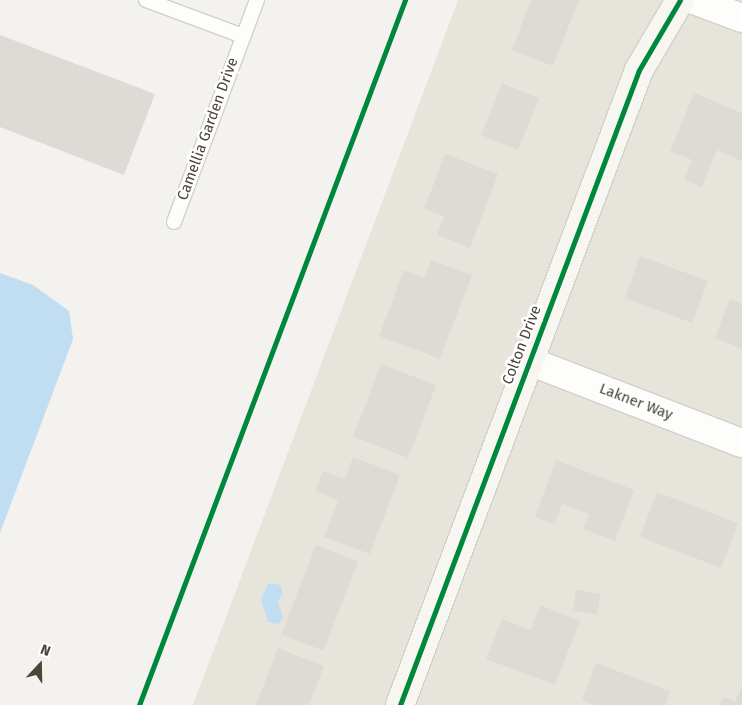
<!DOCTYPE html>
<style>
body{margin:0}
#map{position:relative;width:742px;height:705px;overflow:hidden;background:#f4f2ee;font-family:"Fira Sans",sans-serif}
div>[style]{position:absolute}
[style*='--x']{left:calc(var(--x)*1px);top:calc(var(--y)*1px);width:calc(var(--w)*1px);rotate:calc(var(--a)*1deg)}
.residential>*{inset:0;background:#e7e4dc}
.water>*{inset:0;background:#c0ddf1}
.building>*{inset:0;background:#dedbd6;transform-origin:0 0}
.roads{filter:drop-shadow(1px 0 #d2d0cb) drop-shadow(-1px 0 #d2d0cb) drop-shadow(0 1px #d2d0cb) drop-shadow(0 -1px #d2d0cb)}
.lane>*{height:14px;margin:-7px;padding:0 7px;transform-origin:7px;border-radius:7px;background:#fdfdfc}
.street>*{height:28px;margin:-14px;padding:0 14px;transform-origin:14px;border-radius:14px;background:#fdfdfc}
.secondary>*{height:28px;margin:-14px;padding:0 14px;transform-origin:14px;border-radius:14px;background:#f7f6f1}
.cycleway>*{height:5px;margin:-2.5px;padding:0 2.5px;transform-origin:2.5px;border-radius:2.5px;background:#00873e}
span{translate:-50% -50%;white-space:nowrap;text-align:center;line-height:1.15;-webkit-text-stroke:5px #fff;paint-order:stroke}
.street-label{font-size:15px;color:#4b4439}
.north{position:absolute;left:15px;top:640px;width:50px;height:50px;-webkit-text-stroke:4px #fff;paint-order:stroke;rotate:21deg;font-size:14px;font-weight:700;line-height:20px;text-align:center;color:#4b4439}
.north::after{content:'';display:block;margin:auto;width:18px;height:22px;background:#4b4439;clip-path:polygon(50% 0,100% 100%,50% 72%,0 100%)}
</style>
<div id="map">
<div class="residential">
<i style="clip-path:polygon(458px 0,742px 0,742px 705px,193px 705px)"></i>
</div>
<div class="water">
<i style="clip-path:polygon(0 273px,33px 285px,69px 311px,73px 339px,0 533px)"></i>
<i style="clip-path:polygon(269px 583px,280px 585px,283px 593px,278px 602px,283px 617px,279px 624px,268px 622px,261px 599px)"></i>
</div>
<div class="building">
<i style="clip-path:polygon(531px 0,579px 0,553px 66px,512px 50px)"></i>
<i style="clip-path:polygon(0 35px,155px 94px,124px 175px,0 127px)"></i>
<i style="left:502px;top:83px;width:40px;height:56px;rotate:22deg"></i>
<i style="clip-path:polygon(694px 93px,742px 113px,742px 161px,717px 150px,702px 187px,684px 179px,692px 160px,670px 151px)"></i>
<i style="clip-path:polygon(445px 154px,498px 174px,470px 248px,437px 235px,444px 216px,424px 209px)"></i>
<i style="left:640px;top:256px;width:72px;height:45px;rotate:20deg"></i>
<i style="clip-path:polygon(431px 260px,472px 275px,440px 359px,379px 336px,404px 270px,424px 278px)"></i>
<i style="clip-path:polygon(730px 299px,742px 304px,742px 349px,715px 338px)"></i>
<i style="left:381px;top:364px;width:59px;height:78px;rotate:21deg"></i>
<i style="clip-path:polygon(353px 457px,400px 475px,370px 554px,324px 537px,338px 500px,316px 491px,323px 471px,345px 479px)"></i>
<i style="clip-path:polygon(556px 460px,634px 490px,615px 541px,583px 529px,589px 514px,562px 504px,555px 524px,535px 517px)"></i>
<i style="left:657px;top:492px;width:87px;height:48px;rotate:21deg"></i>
<i style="left:316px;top:545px;width:45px;height:96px;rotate:21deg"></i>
<i style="left:576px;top:590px;width:25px;height:21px;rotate:9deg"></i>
<i style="clip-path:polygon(540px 605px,580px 621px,555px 685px,486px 659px,502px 619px,531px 630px)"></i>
<i style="clip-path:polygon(278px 648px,324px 666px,309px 705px,256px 705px)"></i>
<i style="clip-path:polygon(596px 663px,670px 691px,665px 705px,594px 705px,582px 700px)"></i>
<i style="clip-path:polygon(742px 685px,742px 705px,720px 705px,723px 697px,735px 702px)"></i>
</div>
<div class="roads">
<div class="lane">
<i style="--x:146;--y:0;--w:103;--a:20.4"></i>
<i style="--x:174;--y:222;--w:237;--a:-69.5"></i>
</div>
<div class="street">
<i style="--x:694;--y:0;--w:51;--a:20.6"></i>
<i style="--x:529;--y:361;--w:228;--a:21.1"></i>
</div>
<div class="secondary">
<i style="--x:400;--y:705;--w:678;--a:-69.37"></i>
<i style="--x:639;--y:70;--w:81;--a:-59.6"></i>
</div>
</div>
<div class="cycleway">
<i style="--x:139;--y:705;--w:754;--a:-69.33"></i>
<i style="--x:400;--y:705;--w:678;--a:-69.37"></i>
<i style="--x:639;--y:70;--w:81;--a:-59.6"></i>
</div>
<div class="street-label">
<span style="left:208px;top:129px;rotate:-70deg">Camellia Garden Drive</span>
<span style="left:522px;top:345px;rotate:-69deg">Colton Drive</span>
<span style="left:636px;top:402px;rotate:21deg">Lakner Way</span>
</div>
<div class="north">N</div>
</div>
